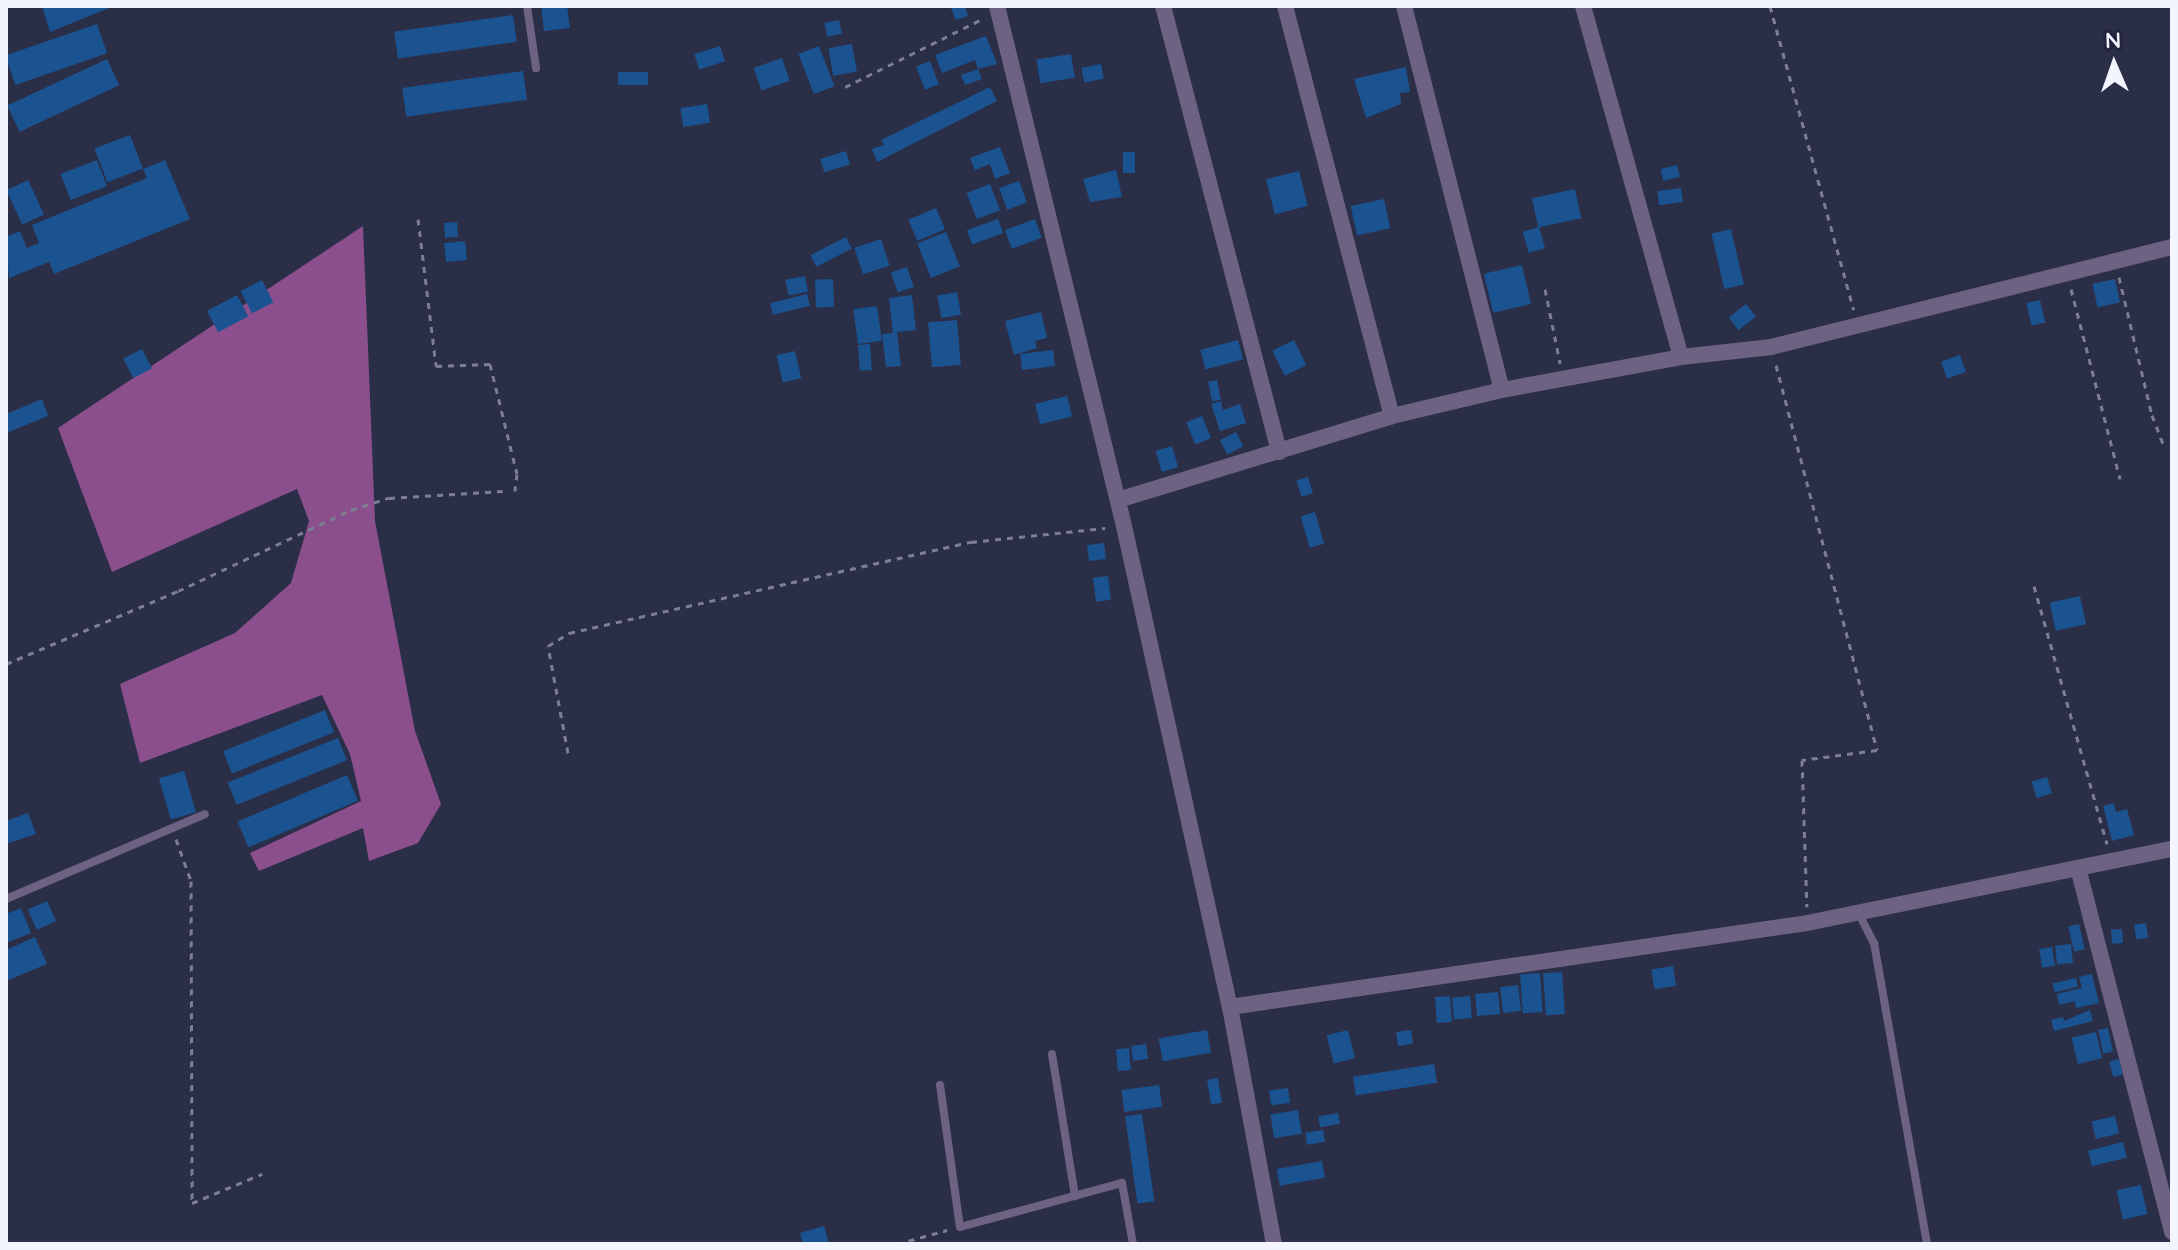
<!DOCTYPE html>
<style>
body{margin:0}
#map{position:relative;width:2178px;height:1250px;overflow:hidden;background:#2b2e47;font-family:Quicksand,sans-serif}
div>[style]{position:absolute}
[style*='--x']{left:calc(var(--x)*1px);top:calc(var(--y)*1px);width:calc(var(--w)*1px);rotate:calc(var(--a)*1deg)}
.forest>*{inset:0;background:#8b4f8e}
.building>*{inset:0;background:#1b5391;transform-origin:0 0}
.path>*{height:3px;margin-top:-1.5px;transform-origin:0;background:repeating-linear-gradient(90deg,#7c7e91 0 6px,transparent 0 12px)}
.service>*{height:8px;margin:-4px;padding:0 4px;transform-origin:4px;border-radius:4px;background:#6e6283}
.minor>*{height:16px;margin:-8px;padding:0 8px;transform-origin:8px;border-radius:8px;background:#6e6283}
span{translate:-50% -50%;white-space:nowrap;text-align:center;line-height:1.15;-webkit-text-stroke:6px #22243d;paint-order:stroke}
.frame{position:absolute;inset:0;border:8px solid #f2f4fe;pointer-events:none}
.north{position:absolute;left:2074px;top:24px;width:80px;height:80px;-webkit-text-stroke:6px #22243d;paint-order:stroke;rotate:358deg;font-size:22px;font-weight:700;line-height:32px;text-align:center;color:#f2f4fe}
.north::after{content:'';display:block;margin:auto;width:28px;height:36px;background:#f2f4fe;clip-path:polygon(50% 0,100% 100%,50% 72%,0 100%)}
</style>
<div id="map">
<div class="forest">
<i style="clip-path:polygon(363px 226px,375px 521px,415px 731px,441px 804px,418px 843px,369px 861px,363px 828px,259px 871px,250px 853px,361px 801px,350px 754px,322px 695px,140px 763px,120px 684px,235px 633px,291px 583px,309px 521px,297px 489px,112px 572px,58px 428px)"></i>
</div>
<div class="building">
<i style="clip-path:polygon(42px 6px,114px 6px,50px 32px)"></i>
<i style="clip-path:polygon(541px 6px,567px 6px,570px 28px,544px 31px)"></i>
<i style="clip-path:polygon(950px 6px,965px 6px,968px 16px,956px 20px)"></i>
<i style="left:513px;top:15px;width:27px;height:120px;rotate:82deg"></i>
<i style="left:839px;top:20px;width:14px;height:15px;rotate:78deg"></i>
<i style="left:97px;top:24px;width:31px;height:97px;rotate:71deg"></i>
<i style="clip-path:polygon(986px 36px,997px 64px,978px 69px,982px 79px,965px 85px,961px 75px,978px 69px,975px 60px,942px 73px,935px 55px)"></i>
<i style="left:852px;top:44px;width:28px;height:24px;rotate:80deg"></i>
<i style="left:720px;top:46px;width:16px;height:27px;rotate:72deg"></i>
<i style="left:819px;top:46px;width:43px;height:22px;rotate:69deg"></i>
<i style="left:1071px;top:54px;width:24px;height:35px;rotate:81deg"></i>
<i style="left:782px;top:58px;width:24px;height:30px;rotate:71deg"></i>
<i style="left:107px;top:59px;width:29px;height:110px;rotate:65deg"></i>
<i style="left:930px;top:61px;width:25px;height:15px;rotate:69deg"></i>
<i style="left:1101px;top:64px;width:15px;height:20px;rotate:79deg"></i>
<i style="clip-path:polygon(1406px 67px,1410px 92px,1400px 93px,1401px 104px,1366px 118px,1354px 79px)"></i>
<i style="left:523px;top:71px;width:29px;height:122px;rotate:82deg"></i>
<i style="left:618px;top:72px;width:30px;height:13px"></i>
<i style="clip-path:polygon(990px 87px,997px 101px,877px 162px,872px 149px,884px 145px,881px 140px)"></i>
<i style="left:707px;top:104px;width:19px;height:27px;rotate:81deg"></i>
<i style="left:130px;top:135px;width:36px;height:38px;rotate:69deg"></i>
<i style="clip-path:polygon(1000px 147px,1010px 173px,995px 179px,990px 164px,975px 170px,970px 158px)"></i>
<i style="left:846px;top:151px;width:14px;height:27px;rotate:73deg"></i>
<i style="left:1123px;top:152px;width:12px;height:21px"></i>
<i style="left:97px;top:160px;width:28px;height:39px;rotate:69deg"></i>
<i style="clip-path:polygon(165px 160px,190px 219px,54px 274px,49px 262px,9px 278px,6px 237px,20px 231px,27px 248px,39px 243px,32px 225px,147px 178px,143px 169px)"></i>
<i style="left:1677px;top:165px;width:12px;height:17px;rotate:76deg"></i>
<i style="clip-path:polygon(1116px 170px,1122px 197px,1090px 202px,1083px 179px)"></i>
<i style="left:1299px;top:171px;width:36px;height:34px;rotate:76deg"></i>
<i style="left:28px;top:180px;width:38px;height:24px;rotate:65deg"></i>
<i style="left:1019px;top:181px;width:23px;height:21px;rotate:70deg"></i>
<i style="left:990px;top:184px;width:28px;height:25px;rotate:69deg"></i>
<i style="left:1681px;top:188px;width:14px;height:24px;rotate:82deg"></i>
<i style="left:1575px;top:189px;width:30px;height:44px;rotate:78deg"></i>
<i style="left:1384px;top:199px;width:30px;height:34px;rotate:78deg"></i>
<i style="left:936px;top:208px;width:23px;height:30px;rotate:67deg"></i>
<i style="left:998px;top:219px;width:15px;height:33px;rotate:70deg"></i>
<i style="left:1035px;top:219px;width:20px;height:32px;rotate:70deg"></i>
<i style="left:457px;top:222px;width:15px;height:13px;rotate:86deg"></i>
<i style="left:1539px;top:227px;width:22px;height:17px;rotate:74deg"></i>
<i style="left:1731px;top:229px;width:57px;height:20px;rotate:77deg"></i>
<i style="left:946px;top:232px;width:37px;height:31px;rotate:68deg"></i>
<i style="left:846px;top:237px;width:13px;height:40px;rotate:63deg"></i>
<i style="left:881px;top:239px;width:28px;height:28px;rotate:72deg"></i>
<i style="left:465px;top:241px;width:19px;height:21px;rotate:84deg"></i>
<i style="left:1522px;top:265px;width:40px;height:39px;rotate:77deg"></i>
<i style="left:907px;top:267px;width:21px;height:17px;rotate:71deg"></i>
<i style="left:805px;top:276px;width:16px;height:20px;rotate:79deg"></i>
<i style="left:833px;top:279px;width:28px;height:18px;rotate:88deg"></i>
<i style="left:2115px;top:279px;width:24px;height:23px;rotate:78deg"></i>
<i style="left:262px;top:280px;width:25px;height:24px;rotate:63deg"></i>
<i style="left:957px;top:292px;width:23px;height:20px;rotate:80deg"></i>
<i style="left:807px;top:294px;width:12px;height:38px;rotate:76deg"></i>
<i style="left:237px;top:295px;width:24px;height:34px;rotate:62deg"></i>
<i style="clip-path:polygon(912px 295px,916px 330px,897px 332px,901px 366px,886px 367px,882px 334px,893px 333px,889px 298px)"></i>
<i style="left:2040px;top:300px;width:23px;height:14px;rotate:77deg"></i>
<i style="left:1746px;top:304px;width:16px;height:22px;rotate:52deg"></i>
<i style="left:877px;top:306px;width:35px;height:24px;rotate:82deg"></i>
<i style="clip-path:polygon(1041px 312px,1047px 338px,1035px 341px,1037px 348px,1014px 355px,1005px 321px)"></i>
<i style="left:957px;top:320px;width:45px;height:29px;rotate:85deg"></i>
<i style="left:1238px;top:340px;width:20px;height:39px;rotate:75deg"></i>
<i style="left:1294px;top:340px;width:28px;height:24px;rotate:64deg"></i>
<i style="left:870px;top:344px;width:26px;height:12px;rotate:86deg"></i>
<i style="left:142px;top:349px;width:22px;height:21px;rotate:63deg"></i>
<i style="left:1053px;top:350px;width:16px;height:33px;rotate:83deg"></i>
<i style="left:795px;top:351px;width:28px;height:19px;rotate:77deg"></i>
<i style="left:1960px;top:355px;width:18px;height:20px;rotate:71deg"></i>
<i style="left:1217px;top:380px;width:20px;height:9px;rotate:79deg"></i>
<i style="left:1067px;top:396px;width:21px;height:33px;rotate:76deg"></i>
<i style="clip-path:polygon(42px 399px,48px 416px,6px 433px,6px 414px)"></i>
<i style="clip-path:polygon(1221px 401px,1223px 410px,1240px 404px,1246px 423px,1220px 431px,1211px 404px)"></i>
<i style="left:1202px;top:416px;width:24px;height:17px;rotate:68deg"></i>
<i style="left:1236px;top:432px;width:16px;height:18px;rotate:63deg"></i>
<i style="left:1172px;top:446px;width:22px;height:17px;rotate:74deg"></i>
<i style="left:1308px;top:477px;width:17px;height:12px;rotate:73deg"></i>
<i style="left:1315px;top:512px;width:33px;height:15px;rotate:74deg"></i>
<i style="left:1104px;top:543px;width:16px;height:17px;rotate:83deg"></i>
<i style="left:1108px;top:576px;width:24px;height:15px;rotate:83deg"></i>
<i style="left:2080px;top:596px;width:29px;height:31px;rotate:78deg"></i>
<i style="left:325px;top:710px;width:24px;height:110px;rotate:68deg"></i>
<i style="left:338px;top:738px;width:24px;height:119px;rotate:68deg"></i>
<i style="left:184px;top:771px;width:43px;height:26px;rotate:74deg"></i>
<i style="left:347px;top:775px;width:28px;height:119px;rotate:67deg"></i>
<i style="left:2047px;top:777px;width:17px;height:16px;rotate:73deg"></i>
<i style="clip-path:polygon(2114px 803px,2116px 812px,2127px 809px,2134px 835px,2112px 841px,2103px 806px)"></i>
<i style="clip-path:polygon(28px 813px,36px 834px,6px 844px,6px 821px)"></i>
<i style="left:47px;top:901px;width:22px;height:21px;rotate:66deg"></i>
<i style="clip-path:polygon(21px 908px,31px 933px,6px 943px,6px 914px)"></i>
<i style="left:2146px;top:923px;width:15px;height:12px;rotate:82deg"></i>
<i style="left:2079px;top:924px;width:26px;height:11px;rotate:77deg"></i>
<i style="left:2122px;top:929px;width:14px;height:11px;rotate:86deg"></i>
<i style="clip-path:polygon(35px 937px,47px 964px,6px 981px,6px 950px)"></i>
<i style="left:2071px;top:944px;width:19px;height:16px;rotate:84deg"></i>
<i style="left:2052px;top:947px;width:19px;height:13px;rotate:81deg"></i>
<i style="left:1673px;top:966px;width:20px;height:22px;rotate:81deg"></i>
<i style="left:1562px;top:972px;width:42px;height:19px;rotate:86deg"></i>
<i style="left:1540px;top:973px;width:39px;height:20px;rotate:86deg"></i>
<i style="clip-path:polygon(2092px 974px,2099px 1003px,2076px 1008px,2075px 1001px,2059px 1005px,2057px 994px,2082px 988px,2079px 977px)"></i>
<i style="left:2076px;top:978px;width:9px;height:24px;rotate:77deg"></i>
<i style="left:1518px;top:985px;width:26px;height:18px;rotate:83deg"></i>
<i style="left:1498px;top:992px;width:22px;height:23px;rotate:85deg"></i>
<i style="left:1450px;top:996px;width:26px;height:15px;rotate:86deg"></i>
<i style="left:1470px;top:996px;width:22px;height:18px;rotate:85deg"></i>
<i style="clip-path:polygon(2090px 1010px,2093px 1021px,2054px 1031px,2051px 1020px,2063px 1017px,2064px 1021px)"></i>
<i style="left:2108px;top:1028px;width:24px;height:10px;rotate:78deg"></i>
<i style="left:1207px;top:1030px;width:23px;height:49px;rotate:80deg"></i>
<i style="left:1348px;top:1030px;width:29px;height:22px;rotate:76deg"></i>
<i style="left:1411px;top:1030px;width:14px;height:15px;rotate:82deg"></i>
<i style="left:2096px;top:1032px;width:27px;height:25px;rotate:77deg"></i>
<i style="left:1146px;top:1044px;width:15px;height:15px;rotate:82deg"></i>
<i style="left:1129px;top:1048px;width:22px;height:13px;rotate:85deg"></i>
<i style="left:2119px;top:1059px;width:16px;height:10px;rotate:76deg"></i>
<i style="left:1434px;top:1064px;width:19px;height:82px;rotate:81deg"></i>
<i style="left:1218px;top:1078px;width:25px;height:11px;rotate:81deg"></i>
<i style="left:1159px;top:1085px;width:22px;height:38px;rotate:82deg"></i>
<i style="left:1288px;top:1088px;width:15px;height:19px;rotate:82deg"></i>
<i style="left:1298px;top:1110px;width:24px;height:28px;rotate:81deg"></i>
<i style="left:1338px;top:1113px;width:11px;height:20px;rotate:80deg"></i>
<i style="left:1142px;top:1114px;width:88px;height:17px;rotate:82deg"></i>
<i style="left:2115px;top:1116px;width:18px;height:24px;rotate:77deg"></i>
<i style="left:1323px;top:1130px;width:12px;height:18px;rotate:81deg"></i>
<i style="left:2123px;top:1142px;width:16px;height:36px;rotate:76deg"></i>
<i style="left:1322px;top:1161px;width:17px;height:46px;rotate:80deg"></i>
<i style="left:2141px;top:1185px;width:30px;height:25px;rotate:78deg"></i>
<i style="clip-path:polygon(824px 1226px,829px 1244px,803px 1244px,800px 1233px)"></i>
</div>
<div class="path">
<i style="--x:1770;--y:6;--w:315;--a:74.6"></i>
<i style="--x:845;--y:87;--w:155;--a:-26.4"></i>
<i style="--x:418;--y:219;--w:148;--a:83"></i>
<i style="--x:436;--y:366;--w:54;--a:-2.1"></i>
<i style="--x:490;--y:364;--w:113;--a:76.2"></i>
<i style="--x:517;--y:474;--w:17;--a:97"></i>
<i style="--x:2119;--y:277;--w:142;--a:76.6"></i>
<i style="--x:2152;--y:415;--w:34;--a:69"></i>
<i style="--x:1545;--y:289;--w:76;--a:78.5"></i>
<i style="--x:2071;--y:289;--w:196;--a:75.5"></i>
<i style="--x:1776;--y:365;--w:398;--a:75.3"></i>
<i style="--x:1877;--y:750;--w:76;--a:172.4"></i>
<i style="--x:1802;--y:760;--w:147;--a:88.1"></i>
<i style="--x:2034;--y:586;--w:268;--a:74.2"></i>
<i style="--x:6;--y:664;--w:187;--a:-23"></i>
<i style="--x:178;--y:591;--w:191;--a:-25.1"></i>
<i style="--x:351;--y:510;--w:40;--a:-18"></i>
<i style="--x:389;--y:498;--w:114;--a:-3.5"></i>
<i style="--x:568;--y:753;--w:109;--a:-100.6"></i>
<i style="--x:548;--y:646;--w:25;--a:-32"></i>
<i style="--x:569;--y:633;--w:412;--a:-12.8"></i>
<i style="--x:971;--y:542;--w:135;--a:-6"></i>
<i style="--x:176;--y:839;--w:45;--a:70.3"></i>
<i style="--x:191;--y:881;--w:322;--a:89.8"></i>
<i style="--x:192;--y:1203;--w:76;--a:-22.5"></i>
<i style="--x:897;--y:1244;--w:52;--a:-15.6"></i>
</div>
<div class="service">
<i style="--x:527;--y:6;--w:63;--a:81.7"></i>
<i style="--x:6;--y:899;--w:216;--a:-23.1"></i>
<i style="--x:1859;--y:914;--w:33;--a:63"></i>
<i style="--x:1874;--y:943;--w:306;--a:80"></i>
<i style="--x:1052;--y:1054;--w:144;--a:80.8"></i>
<i style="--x:940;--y:1085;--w:143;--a:82"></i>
<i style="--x:960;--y:1227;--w:168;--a:-15.2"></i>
<i style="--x:1122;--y:1183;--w:62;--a:79.8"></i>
</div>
<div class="minor">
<i style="--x:997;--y:6;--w:535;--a:76.28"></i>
<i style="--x:1124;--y:526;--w:493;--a:77.6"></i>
<i style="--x:1230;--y:1007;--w:241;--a:79.5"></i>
<i style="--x:1163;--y:6;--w:461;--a:75.4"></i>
<i style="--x:1285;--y:6;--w:424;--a:75.4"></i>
<i style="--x:1404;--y:6;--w:396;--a:75.7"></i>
<i style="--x:1583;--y:6;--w:364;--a:74.4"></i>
<i style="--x:1118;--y:500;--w:287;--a:-17"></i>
<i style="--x:1392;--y:416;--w:113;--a:-13.3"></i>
<i style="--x:1502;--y:390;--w:182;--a:-10.4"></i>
<i style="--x:1681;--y:357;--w:91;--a:-6.3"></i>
<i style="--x:1771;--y:347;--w:413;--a:-14"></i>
<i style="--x:2078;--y:868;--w:376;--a:75.5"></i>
<i style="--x:1230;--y:1007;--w:583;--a:-8.28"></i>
<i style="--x:1807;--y:923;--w:372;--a:-11.5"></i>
</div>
<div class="frame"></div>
<div class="north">N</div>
</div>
